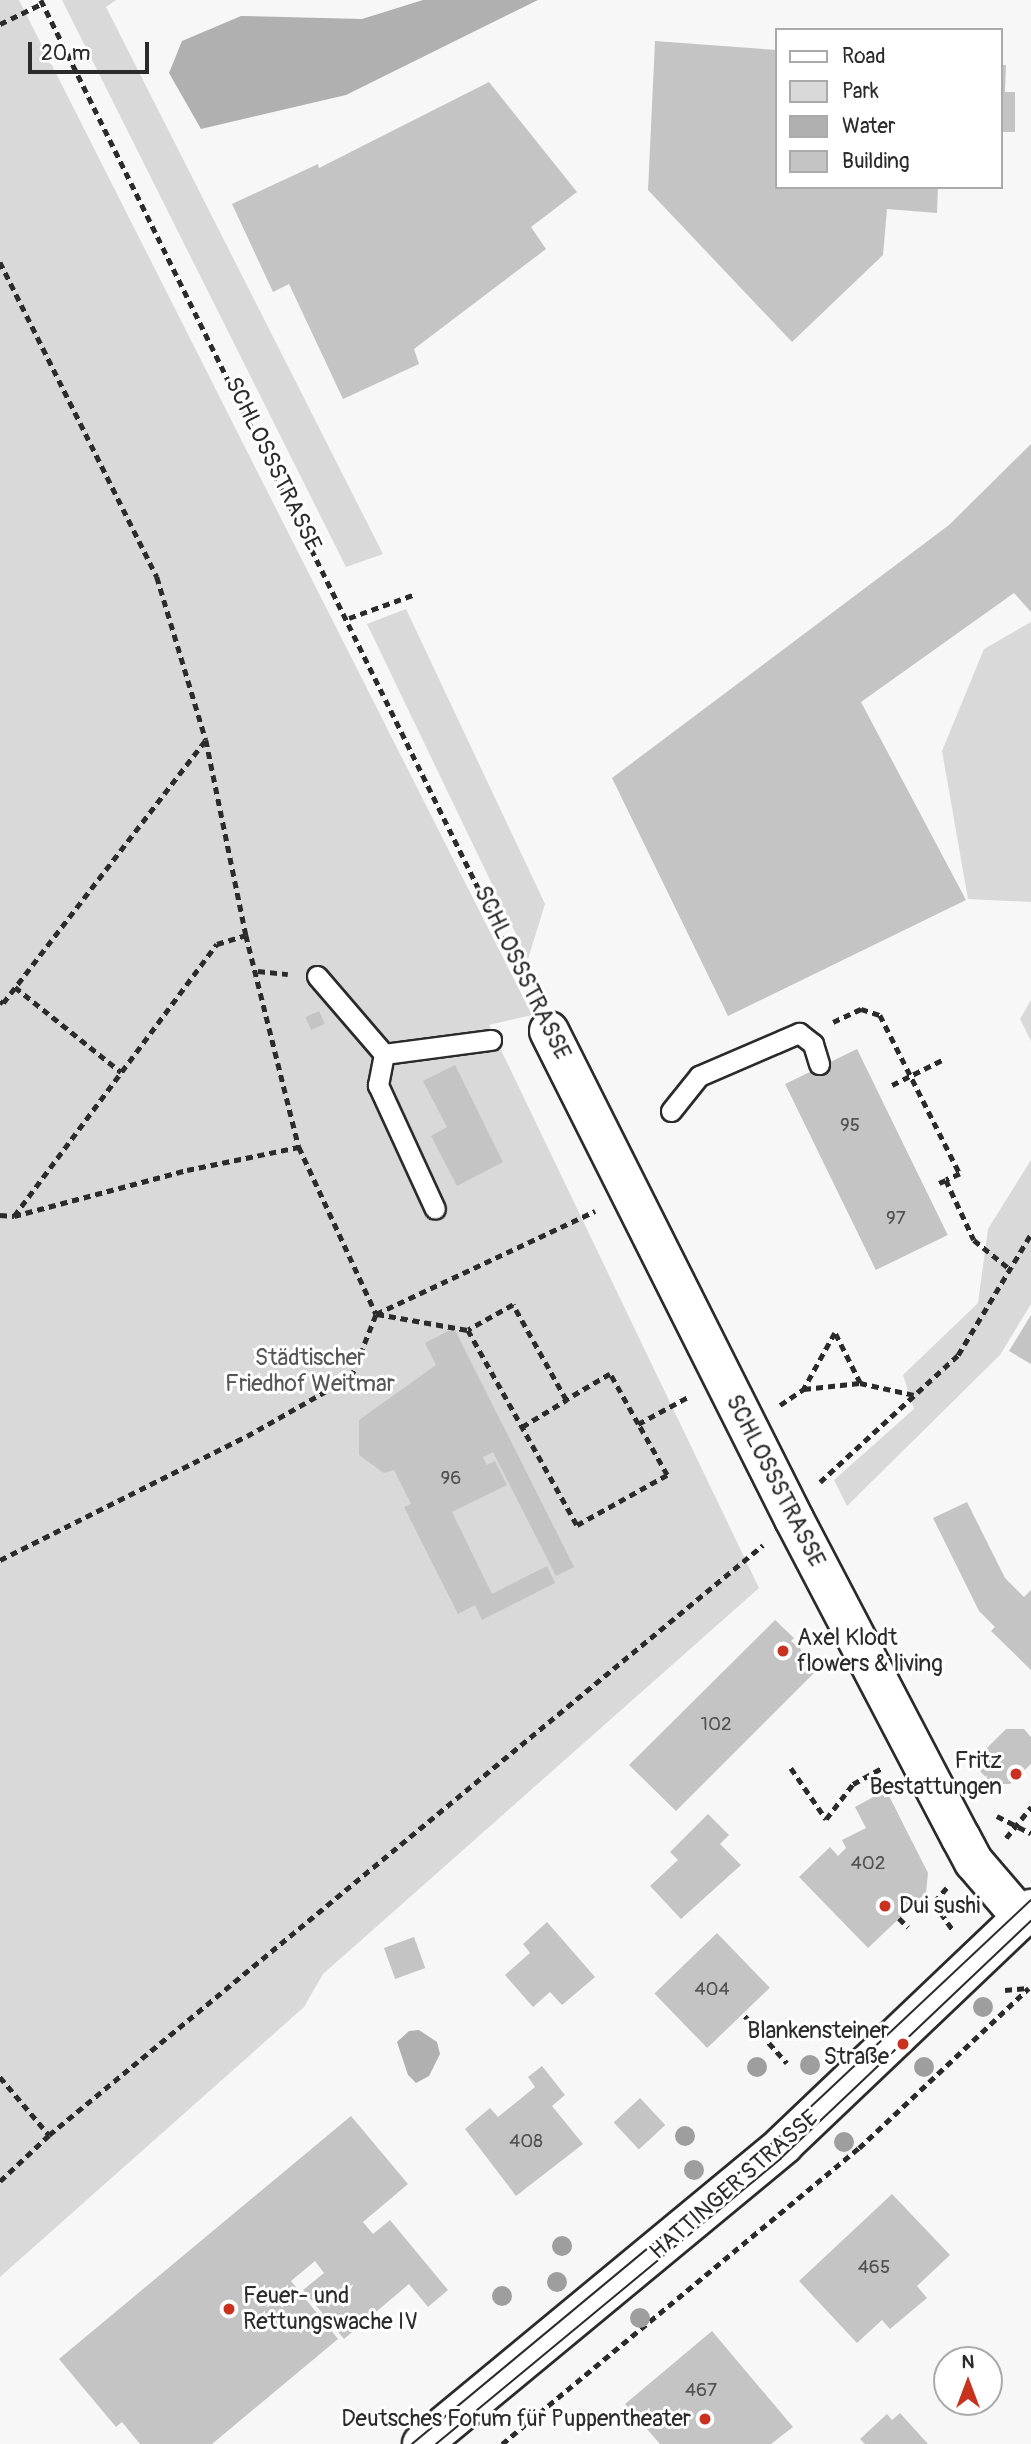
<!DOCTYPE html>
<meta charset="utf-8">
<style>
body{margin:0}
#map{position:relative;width:1031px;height:2444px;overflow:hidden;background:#f7f7f7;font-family:Pangolin,sans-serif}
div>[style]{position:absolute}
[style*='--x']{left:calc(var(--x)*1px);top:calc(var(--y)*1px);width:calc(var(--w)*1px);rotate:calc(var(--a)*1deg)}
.green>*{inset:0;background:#d9d9d9}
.water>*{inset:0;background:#b0b0b0}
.building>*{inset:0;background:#c4c4c4;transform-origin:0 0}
.path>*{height:4.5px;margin-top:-2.25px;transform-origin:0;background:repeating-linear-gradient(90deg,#2b2b2b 0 7px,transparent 0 12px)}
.roads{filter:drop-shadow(2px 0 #2b2b2b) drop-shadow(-2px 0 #2b2b2b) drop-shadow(0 2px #2b2b2b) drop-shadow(0 -2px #2b2b2b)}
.service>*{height:19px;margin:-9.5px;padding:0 9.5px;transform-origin:9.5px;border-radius:9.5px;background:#fff}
.minor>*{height:38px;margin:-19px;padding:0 19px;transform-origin:19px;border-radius:19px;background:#fff}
.secondary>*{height:38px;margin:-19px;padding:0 19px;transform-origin:19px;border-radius:19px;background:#fff}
.tram>*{height:2px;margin:-1px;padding:0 1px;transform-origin:1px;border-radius:1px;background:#2b2b2b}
.trees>*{width:20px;height:20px;margin:-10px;border-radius:50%;background:#9e9e9e}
.dots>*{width:19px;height:19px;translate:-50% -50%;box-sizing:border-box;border:4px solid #fff;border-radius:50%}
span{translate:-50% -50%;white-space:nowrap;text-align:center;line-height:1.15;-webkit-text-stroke:6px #fff;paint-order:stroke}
.number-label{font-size:19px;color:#515151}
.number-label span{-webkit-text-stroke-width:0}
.street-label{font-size:23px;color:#2b2b2b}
.park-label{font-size:23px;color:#565656}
.poi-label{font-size:23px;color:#2b2b2b}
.left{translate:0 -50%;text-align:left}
.right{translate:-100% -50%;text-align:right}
.legend{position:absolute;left:775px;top:28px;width:228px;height:161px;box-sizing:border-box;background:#fff;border:2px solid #aaa;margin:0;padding:9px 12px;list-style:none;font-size:21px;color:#2b2b2b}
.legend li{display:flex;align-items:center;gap:14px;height:35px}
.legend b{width:35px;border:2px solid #aaa}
.north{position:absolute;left:933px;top:2346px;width:70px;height:70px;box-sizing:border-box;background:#fff;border:2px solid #aaa;border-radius:50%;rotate:0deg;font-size:19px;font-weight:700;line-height:28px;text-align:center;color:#2b2b2b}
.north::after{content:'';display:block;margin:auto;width:24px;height:32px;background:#c8321e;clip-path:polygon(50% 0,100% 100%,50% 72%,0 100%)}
.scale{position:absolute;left:28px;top:42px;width:121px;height:32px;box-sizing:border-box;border:4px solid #2b2b2b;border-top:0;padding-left:9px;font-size:21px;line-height:24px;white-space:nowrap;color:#2b2b2b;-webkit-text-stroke:5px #fff;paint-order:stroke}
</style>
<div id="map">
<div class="green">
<i style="clip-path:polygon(0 0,19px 0,532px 1015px,489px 1025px,759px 1588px,323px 1974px,304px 2007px,0 2277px)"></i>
<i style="clip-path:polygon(62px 0,116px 0,106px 7px,383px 554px,346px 567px)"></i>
<i style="clip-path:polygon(406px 609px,545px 904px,528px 959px,367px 624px)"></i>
<i style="clip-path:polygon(1031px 622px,1031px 902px,968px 899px,942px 751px,984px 649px)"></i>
<i style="clip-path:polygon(1031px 1000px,1031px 1041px,1020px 1019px)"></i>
<i style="clip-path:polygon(1031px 1160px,1031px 1304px,1000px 1355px,847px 1506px,834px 1480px,914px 1409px,903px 1375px,978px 1303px,988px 1229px)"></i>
</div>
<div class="water">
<i style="clip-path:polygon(423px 0,538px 0,346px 95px,201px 129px,169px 73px,182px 41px,241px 16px,362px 19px)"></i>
<i style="clip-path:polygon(419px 2030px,437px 2042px,440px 2054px,429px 2076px,416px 2083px,408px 2075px,397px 2042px,409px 2031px)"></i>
</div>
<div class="building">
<i style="clip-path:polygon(655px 41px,777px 50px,777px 187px,938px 187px,937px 213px,887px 209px,883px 255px,792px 342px,648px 190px)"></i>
<i style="clip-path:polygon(1001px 65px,1006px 65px,1005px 92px,1015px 92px,1015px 132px,1001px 132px)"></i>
<i style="clip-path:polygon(489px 82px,577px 192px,531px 227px,546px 249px,414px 349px,419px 364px,343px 399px,289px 284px,273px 292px,232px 204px,318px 164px,319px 168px)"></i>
<i style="clip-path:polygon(1031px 444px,1031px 612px,1014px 593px,861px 702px,966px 900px,728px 1016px,612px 778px,949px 525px)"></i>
<i style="left:319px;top:1011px;width:14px;height:15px;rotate:65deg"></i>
<i style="left:857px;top:1049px;width:207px;height:80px;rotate:64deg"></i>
<i style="clip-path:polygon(455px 1065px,503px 1162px,457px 1186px,431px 1136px,447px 1127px,423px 1081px)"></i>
<i style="clip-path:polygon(1031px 1315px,1031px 1364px,1009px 1351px)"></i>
<i style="clip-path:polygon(454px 1328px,574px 1567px,556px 1576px,493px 1452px,483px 1457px,487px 1465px,495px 1461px,507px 1485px,452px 1512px,492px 1594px,547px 1566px,555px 1583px,482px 1620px,475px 1605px,458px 1614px,404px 1507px,411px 1504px,394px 1470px,384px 1473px,359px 1455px,359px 1420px,436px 1365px,425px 1343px)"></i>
<i style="clip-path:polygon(967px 1502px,1005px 1578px,1024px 1597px,1031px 1590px,1031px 1670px,991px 1631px,995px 1627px,979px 1611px,933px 1518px)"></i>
<i style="clip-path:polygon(775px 1620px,794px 1638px,791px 1641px,821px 1666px,676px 1811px,629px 1765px)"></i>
<i style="clip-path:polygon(1006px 1729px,1024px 1729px,1031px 1737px,1031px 1764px,1010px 1784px,992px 1784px,980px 1771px,981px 1754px)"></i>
<i style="clip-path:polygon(886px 1790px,928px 1873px,926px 1893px,868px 1948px,799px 1877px,830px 1847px,838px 1856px,846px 1848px,842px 1840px,866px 1828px,855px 1807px)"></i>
<i style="clip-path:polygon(708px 1814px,729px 1835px,720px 1844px,741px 1865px,681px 1919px,650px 1886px,678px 1860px,670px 1852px)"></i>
<i style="clip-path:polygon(547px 1922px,595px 1977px,562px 2005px,550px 1992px,533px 2007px,505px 1975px,530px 1953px,523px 1944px)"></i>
<i style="left:717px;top:1933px;width:76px;height:87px;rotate:46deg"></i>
<i style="left:414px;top:1937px;width:33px;height:32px;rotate:70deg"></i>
<i style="clip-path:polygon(542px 2066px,565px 2095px,552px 2106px,583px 2144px,516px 2196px,465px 2129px,490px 2108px,498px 2117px,535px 2087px,528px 2077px)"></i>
<i style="left:640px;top:2098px;width:37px;height:36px;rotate:47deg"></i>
<i style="clip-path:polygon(351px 2116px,408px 2184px,363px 2222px,373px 2234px,390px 2220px,448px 2290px,428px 2307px,409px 2284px,344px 2339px,303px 2290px,324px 2273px,315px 2261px,291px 2281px,338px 2339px,212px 2444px,140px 2444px,122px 2422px,116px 2427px,59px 2359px)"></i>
<i style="clip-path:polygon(892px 2194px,950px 2255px,917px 2286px,927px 2298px,890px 2329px,882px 2320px,857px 2343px,799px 2281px)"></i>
<i style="clip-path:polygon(712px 2331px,793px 2427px,771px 2444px,660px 2444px,625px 2404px)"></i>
<i style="clip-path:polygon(900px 2413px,928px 2444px,865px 2444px,860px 2439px,887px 2414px,892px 2420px)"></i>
</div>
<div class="path">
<i style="--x:41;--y:0;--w:1109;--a:63.78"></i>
<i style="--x:0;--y:24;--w:48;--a:-26"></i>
<i style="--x:0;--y:262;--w:352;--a:63.5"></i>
<i style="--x:157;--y:577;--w:170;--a:73.3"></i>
<i style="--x:206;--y:740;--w:199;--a:78.4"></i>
<i style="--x:246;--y:935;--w:219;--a:76"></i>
<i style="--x:299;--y:1147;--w:184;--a:65.2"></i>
<i style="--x:349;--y:618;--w:68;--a:-19.8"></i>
<i style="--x:258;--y:971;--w:30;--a:6"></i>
<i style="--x:15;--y:987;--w:136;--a:38.7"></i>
<i style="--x:0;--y:1001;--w:4;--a:34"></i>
<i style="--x:3;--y:1003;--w:331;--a:-52.4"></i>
<i style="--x:833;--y:1022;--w:31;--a:-25"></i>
<i style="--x:861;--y:1009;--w:20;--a:18"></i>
<i style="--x:880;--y:1015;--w:178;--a:63.3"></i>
<i style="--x:960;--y:1174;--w:15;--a:157"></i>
<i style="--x:946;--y:1180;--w:66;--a:65"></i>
<i style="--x:974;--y:1240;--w:46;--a:38.9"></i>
<i style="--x:892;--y:1085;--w:56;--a:-26.6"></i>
<i style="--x:939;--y:1183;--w:8;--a:-23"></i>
<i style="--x:0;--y:1215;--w:14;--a:4"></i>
<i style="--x:14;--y:1216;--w:339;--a:-53.3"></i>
<i style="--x:217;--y:944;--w:30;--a:-17"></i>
<i style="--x:14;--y:1216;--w:179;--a:-14.9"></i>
<i style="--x:187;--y:1170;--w:114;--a:-11.6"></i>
<i style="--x:377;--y:1314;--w:92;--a:10"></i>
<i style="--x:860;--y:1383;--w:55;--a:12.5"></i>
<i style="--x:780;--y:1405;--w:29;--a:-34"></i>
<i style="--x:804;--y:1389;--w:56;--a:-6.1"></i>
<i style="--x:860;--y:1383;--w:56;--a:-116.6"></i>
<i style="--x:835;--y:1333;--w:64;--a:119"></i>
<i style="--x:638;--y:1424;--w:57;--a:-119.2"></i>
<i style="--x:610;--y:1374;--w:51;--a:149.4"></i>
<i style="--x:566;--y:1400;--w:109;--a:-119.2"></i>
<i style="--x:513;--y:1305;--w:51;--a:150.9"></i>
<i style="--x:468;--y:1330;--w:223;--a:60.8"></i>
<i style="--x:577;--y:1525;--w:103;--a:-29.1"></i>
<i style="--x:667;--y:1475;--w:59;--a:-119.6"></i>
<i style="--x:638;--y:1424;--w:57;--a:-28.4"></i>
<i style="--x:522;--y:1427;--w:52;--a:-31.5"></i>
<i style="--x:820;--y:1482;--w:188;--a:-42.6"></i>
<i style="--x:958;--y:1355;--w:141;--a:-58.9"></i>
<i style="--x:0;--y:1560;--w:276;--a:-26.7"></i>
<i style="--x:247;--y:1436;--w:120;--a:-29.6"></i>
<i style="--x:351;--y:1377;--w:68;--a:-68.4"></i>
<i style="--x:376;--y:1314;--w:242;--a:-25.2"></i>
<i style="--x:791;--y:1768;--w:62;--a:55.5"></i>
<i style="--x:826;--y:1819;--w:44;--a:-52.4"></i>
<i style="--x:853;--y:1784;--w:33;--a:-29"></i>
<i style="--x:997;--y:1816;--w:38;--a:27"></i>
<i style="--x:1006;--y:1838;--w:40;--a:-51"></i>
<i style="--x:947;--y:1888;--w:20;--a:131"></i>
<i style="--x:934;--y:1903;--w:32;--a:55"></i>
<i style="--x:899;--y:1918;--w:13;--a:45"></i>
<i style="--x:1005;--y:1990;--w:23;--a:-5"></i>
<i style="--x:745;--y:2016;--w:63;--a:48.2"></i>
<i style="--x:0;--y:2077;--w:76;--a:49.8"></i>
<i style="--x:0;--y:2181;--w:67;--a:-43.2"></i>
<i style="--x:49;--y:2135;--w:926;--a:-39.57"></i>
<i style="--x:502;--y:2444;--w:464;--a:-39.7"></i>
<i style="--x:859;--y:2148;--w:233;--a:-43.3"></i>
</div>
<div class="roads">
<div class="service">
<i style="--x:317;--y:976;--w:103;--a:49.3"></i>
<i style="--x:384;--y:1054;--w:108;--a:-7.5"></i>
<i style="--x:384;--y:1054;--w:32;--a:101"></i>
<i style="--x:378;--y:1085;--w:136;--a:65.3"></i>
<i style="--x:671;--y:1111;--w:45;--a:-51.3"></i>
<i style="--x:699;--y:1076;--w:109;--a:-23.3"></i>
<i style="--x:799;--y:1033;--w:18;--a:38"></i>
<i style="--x:813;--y:1044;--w:21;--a:73"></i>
</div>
<div class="minor">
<i style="--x:549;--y:1031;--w:546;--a:63.34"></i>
<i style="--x:794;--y:1519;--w:360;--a:62.4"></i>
<i style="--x:961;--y:1838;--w:27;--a:62"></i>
<i style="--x:974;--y:1862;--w:74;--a:49.4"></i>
</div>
<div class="secondary">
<i style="--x:422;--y:2444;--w:470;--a:-39.6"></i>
<i style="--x:784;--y:2144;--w:341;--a:-43.6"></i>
</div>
</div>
<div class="tram">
<i style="--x:412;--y:2444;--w:443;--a:-39.7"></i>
<i style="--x:753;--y:2161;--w:381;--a:-43.2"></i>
<i style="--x:436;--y:2444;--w:447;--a:-39.6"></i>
<i style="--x:780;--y:2159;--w:346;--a:-43.5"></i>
</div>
<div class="trees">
<i style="left:983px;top:2007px"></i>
<i style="left:810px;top:2065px"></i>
<i style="left:757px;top:2067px"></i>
<i style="left:924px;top:2067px"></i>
<i style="left:685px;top:2136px"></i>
<i style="left:844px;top:2142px"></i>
<i style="left:694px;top:2170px"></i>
<i style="left:562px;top:2246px"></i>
<i style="left:557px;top:2282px"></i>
<i style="left:502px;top:2296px"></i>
<i style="left:640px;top:2318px"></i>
</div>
<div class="dots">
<i style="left:783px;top:1651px;background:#c8321e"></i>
<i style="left:1016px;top:1774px;background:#c8321e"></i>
<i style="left:885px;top:1906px;background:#c8321e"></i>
<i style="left:903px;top:2044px;background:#c8321e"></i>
<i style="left:229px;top:2309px;background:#c8321e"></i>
<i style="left:705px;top:2419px;background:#c8321e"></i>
</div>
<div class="number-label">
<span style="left:850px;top:1126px">95</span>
<span style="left:896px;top:1219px">97</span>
<span style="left:451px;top:1479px">96</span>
<span style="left:716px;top:1725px">102</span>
<span style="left:868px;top:1864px">402</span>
<span style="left:712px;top:1990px">404</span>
<span style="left:526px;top:2142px">408</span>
<span style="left:874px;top:2268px">465</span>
<span style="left:701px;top:2391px">467</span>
</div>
<div class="street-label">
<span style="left:273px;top:464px;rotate:64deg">SCHLOSSSTRASSE</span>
<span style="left:522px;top:973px;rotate:64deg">SCHLOSSSTRASSE</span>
<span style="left:775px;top:1481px;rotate:63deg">SCHLOSSSTRASSE</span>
<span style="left:734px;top:2185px;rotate:-41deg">HATTINGER STRASSE</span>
</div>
<div class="park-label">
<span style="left:310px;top:1371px">Städtischer<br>Friedhof Weitmar</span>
</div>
<div class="poi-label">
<span class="left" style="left:797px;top:1651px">Axel Klodt<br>flowers &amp; living</span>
<span class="right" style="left:1002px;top:1774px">Fritz<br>Bestattungen</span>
<span class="left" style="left:899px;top:1906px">Dui sushi</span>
<span class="right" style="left:889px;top:2044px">Blankensteiner<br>Straße</span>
<span class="left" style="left:243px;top:2309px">Feuer- und<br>Rettungswache IV</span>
<span class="right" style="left:691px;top:2419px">Deutsches Forum für Puppentheater</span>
</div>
<ul class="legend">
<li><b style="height:9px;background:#fff"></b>Road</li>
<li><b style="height:19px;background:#d9d9d9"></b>Park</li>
<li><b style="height:19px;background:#b0b0b0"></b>Water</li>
<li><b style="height:19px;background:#c4c4c4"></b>Building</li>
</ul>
<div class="north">N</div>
<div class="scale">20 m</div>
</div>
